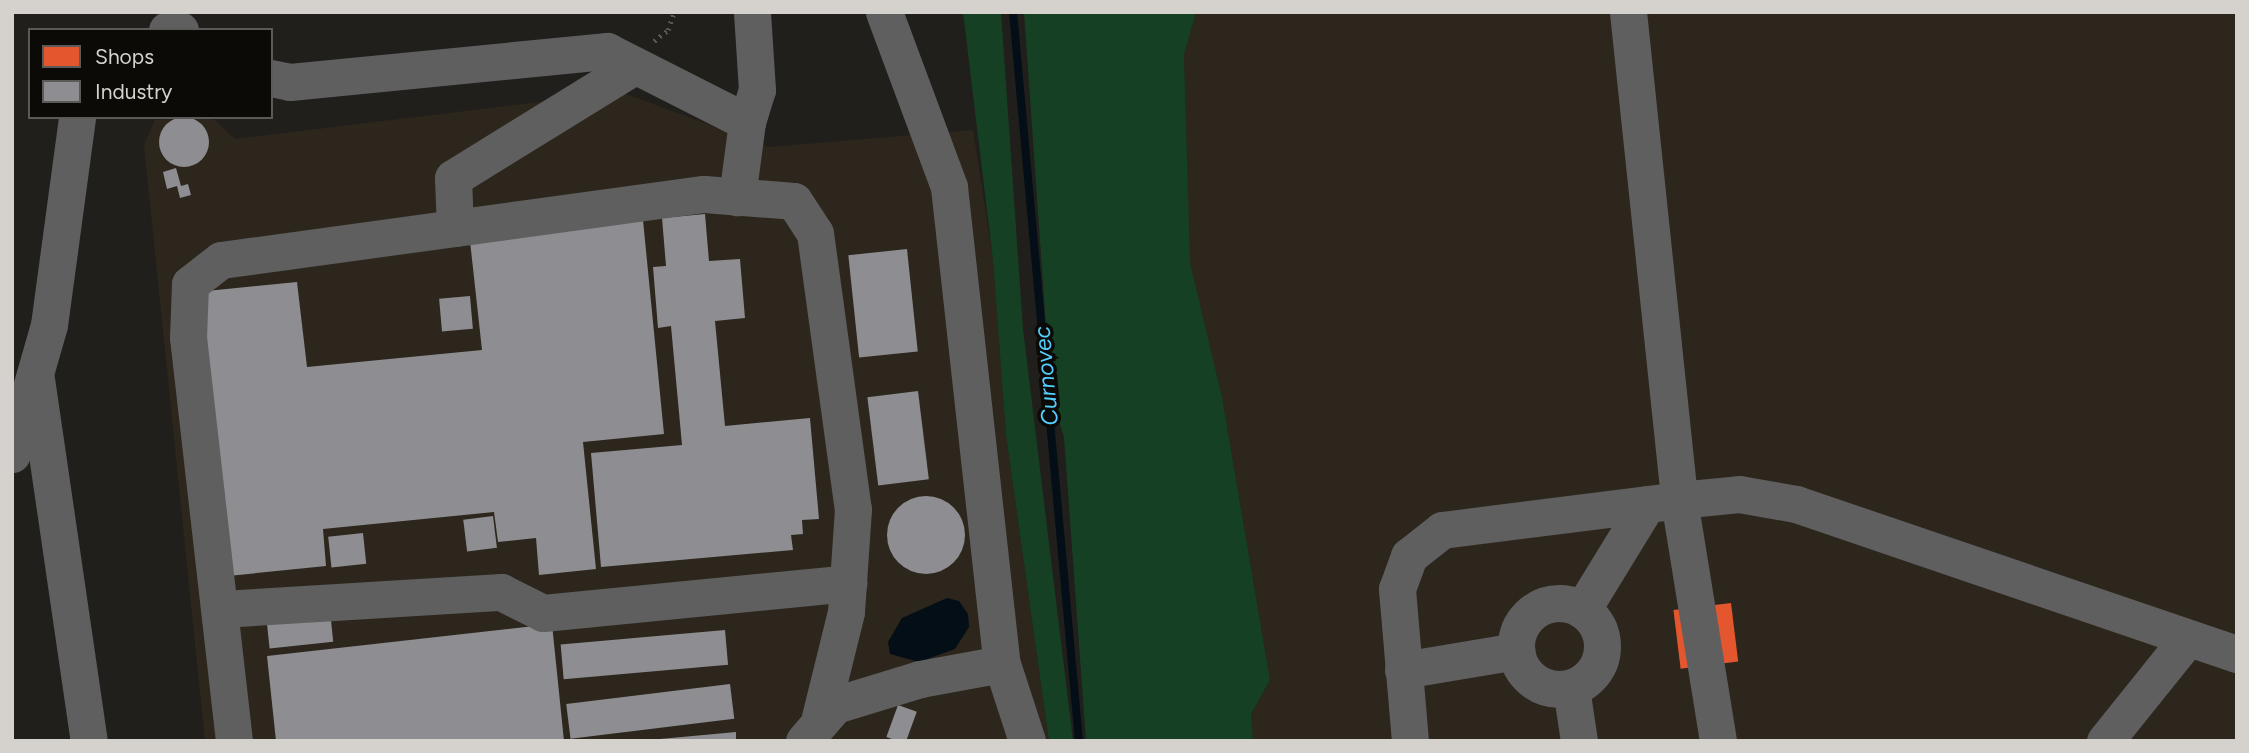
<!DOCTYPE html>
<style>
body{margin:0}
#map{position:relative;width:2249px;height:753px;overflow:hidden;background:#211f1c;font-family:Figtree,sans-serif}
div>[style]{position:absolute}
[style*='--x']{left:calc(var(--x)*1px);top:calc(var(--y)*1px);width:calc(var(--w)*1px);rotate:calc(var(--a)*1deg)}
.built>*{inset:0;background:#2d261c}
.green>*{inset:0;background:#164024}
.water>*{inset:0;background:#030e16}
.shops>*{inset:0;background:#e4572e;transform-origin:0 0}
.industry>*{inset:0;background:#8d8d92;transform-origin:0 0}
.round{border-radius:50%}
.stream>*{height:8px;margin:-4px;padding:0 4px;transform-origin:4px;border-radius:4px;background:#030e16}
.path>*{height:4.5px;margin-top:-2.25px;transform-origin:0;background:repeating-linear-gradient(90deg,#595858 0 2px,transparent 0 7px)}
.minor>*{height:37px;margin:-18.5px;padding:0 18.5px;transform-origin:18.5px;border-radius:18.5px;background:#5f5f60}
.minor>.ring{margin:-18.5px;padding:0;box-sizing:content-box;background:none;border:37px solid #5f5f60;border-radius:50%}
span{translate:-50% -50%;white-space:nowrap;text-align:center;line-height:1.15;-webkit-text-stroke:7px #0c0a07;paint-order:stroke}
.water-label{font-size:23px;color:#53cefd;font-style:italic}
.frame{position:absolute;inset:0;border:14px solid #d5d2ce;pointer-events:none}
.legend{position:absolute;left:28px;top:28px;width:245px;height:91px;box-sizing:border-box;background:#0c0a07;border:2px solid #5c5a57;margin:0;padding:9px 12px;list-style:none;font-size:21px;color:#d5d2ce}
.legend li{display:flex;align-items:center;gap:14px;height:35px}
.legend b{width:35px;border:2px solid #5c5a57}
</style>
<div id="map">
<div class="built">
<i style="clip-path:polygon(1196px 12px,2237px 12px,2237px 741px,1253px 741px,1251px 714px,1270px 680px,1222px 397px,1189px 263px,1184px 55px)"></i>
<i style="clip-path:polygon(621px 92px,769px 147px,973px 130px,993px 260px,1006px 435px,1049px 741px,205px 741px,144px 145px,155px 120px,211px 117px,235px 139px)"></i>
</div>
<div class="green">
<i style="clip-path:polygon(963px 12px,1001px 12px,1023px 329px,1073px 741px,1049px 741px,1006px 435px,993px 260px)"></i>
<i style="clip-path:polygon(1024px 12px,1196px 12px,1184px 55px,1190px 263px,1222px 397px,1270px 680px,1251px 714px,1253px 741px,1086px 741px,1064px 437px,1051px 397px)"></i>
</div>
<div class="water">
<i style="clip-path:polygon(947px 598px,959px 601px,968px 614px,969px 627px,955px 649px,919px 662px,890px 654px,888px 642px,902px 618px)"></i>
</div>
<div class="shops">
<i style="left:1731px;top:603px;width:59px;height:58px;rotate:83deg"></i>
</div>
<div class="industry">
<i class="round" style="left:159px;top:117px;width:50px;height:50px"></i>
<i style="clip-path:polygon(176px 168px,181px 186px,188px 184px,191px 195px,180px 198px,177px 186px,167px 189px,163px 172px)"></i>
<i style="clip-path:polygon(705px 214px,709px 261px,740px 259px,745px 318px,715px 321px,725px 426px,810px 418px,819px 519px,802px 520px,803px 534px,791px 535px,793px 550px,601px 567px,591px 453px,682px 445px,671px 326px,658px 328px,653px 267px,666px 266px,662px 218px)"></i>
<i style="clip-path:polygon(643px 220px,664px 434px,583px 442px,596px 569px,539px 575px,536px 538px,498px 542px,494px 512px,323px 529px,326px 566px,228px 576px,197px 292px,297px 282px,307px 367px,482px 350px,470px 241px)"></i>
<i style="left:907px;top:249px;width:103px;height:59px;rotate:84deg"></i>
<i style="left:470px;top:296px;width:33px;height:31px;rotate:85deg"></i>
<i style="left:918px;top:391px;width:89px;height:51px;rotate:83deg"></i>
<i class="round" style="left:887px;top:496px;width:78px;height:78px"></i>
<i style="left:493px;top:516px;width:32px;height:30px;rotate:83deg"></i>
<i style="left:363px;top:533px;width:31px;height:35px;rotate:84deg"></i>
<i style="left:330px;top:611px;width:31px;height:64px;rotate:84deg"></i>
<i style="clip-path:polygon(552px 624px,564px 741px,276px 741px,267px 656px)"></i>
<i style="left:725px;top:630px;width:35px;height:165px;rotate:85deg"></i>
<i style="left:730px;top:684px;width:35px;height:165px;rotate:83deg"></i>
<i style="left:898px;top:705px;width:20px;height:34px;rotate:20deg"></i>
<i style="clip-path:polygon(736px 732px,736px 741px,661px 741px,660px 739px)"></i>
</div>
<div class="stream">
<i style="--x:1013;--y:12;--w:732;--a:84.83"></i>
</div>
<div class="path">
<i style="--x:654;--y:41;--w:18;--a:-38"></i>
<i style="--x:668;--y:30;--w:19;--a:-72"></i>
</div>
<div class="minor">
<i style="--x:884;--y:12;--w:187;--a:69.6"></i>
<i style="--x:949;--y:187;--w:480;--a:83.7"></i>
<i style="--x:1002;--y:664;--w:81;--a:72"></i>
<i style="--x:1628;--y:12;--w:491;--a:84"></i>
<i style="--x:1679;--y:500;--w:244;--a:80.8"></i>
<i style="--x:167;--y:30;--w:13;--a:0"></i>
<i style="--x:271;--y:78;--w:19;--a:12"></i>
<i style="--x:290;--y:82;--w:319;--a:-5.6"></i>
<i style="--x:607;--y:51;--w:157;--a:26.9"></i>
<i style="--x:747;--y:122;--w:76;--a:97.6"></i>
<i style="--x:747;--y:122;--w:34;--a:-73"></i>
<i style="--x:757;--y:90;--w:78;--a:-93.7"></i>
<i style="--x:455;--y:228;--w:50;--a:-92.3"></i>
<i style="--x:453;--y:178;--w:209;--a:-31.7"></i>
<i style="--x:36;--y:379;--w:366;--a:81.7"></i>
<i style="--x:12;--y:454;--w:134;--a:-74"></i>
<i style="--x:49;--y:325;--w:210;--a:-82.3"></i>
<i class="ring" style="left:1516px;top:603px;width:49px;height:49px"></i>
<i style="--x:222;--y:609;--w:280;--a:-3.5"></i>
<i style="--x:501;--y:592;--w:47;--a:26.6"></i>
<i style="--x:543;--y:613;--w:307;--a:-5.6"></i>
<i style="--x:1582;--y:610;--w:124;--a:-58.5"></i>
<i style="--x:1403;--y:670;--w:115;--a:-9.5"></i>
<i style="--x:1571;--y:688;--w:54;--a:81.4"></i>
<i style="--x:234;--y:741;--w:406;--a:-96.5"></i>
<i style="--x:188;--y:338;--w:54;--a:-87.9"></i>
<i style="--x:190;--y:284;--w:39;--a:-38"></i>
<i style="--x:221;--y:260;--w:487;--a:-7.8"></i>
<i style="--x:704;--y:194;--w:90;--a:4.4"></i>
<i style="--x:794;--y:201;--w:38;--a:57"></i>
<i style="--x:815;--y:233;--w:279;--a:82.2"></i>
<i style="--x:853;--y:509;--w:103;--a:93.9"></i>
<i style="--x:846;--y:612;--w:108;--a:103.9"></i>
<i style="--x:804;--y:741;--w:48;--a:-49.3"></i>
<i style="--x:835;--y:705;--w:89;--a:-17"></i>
<i style="--x:920;--y:679;--w:83;--a:-10.4"></i>
<i style="--x:1410;--y:741;--w:153;--a:-94.9"></i>
<i style="--x:1397;--y:589;--w:35;--a:-70"></i>
<i style="--x:1409;--y:556;--w:42;--a:-38.2"></i>
<i style="--x:1442;--y:530;--w:239;--a:-7.2"></i>
<i style="--x:1679;--y:500;--w:60;--a:-5.7"></i>
<i style="--x:1739;--y:494;--w:58;--a:10"></i>
<i style="--x:1796;--y:504;--w:466;--a:18.8"></i>
<i style="--x:2105;--y:741;--w:131;--a:-51.2"></i>
</div>
<div class="water-label">
<span style="left:1046px;top:376px;rotate:-95deg">Curnovec</span>
</div>
<div class="frame"></div>
<ul class="legend">
<li><b style="height:19px;background:#e4572e"></b>Shops</li>
<li><b style="height:19px;background:#8d8d92"></b>Industry</li>
</ul>
</div>
